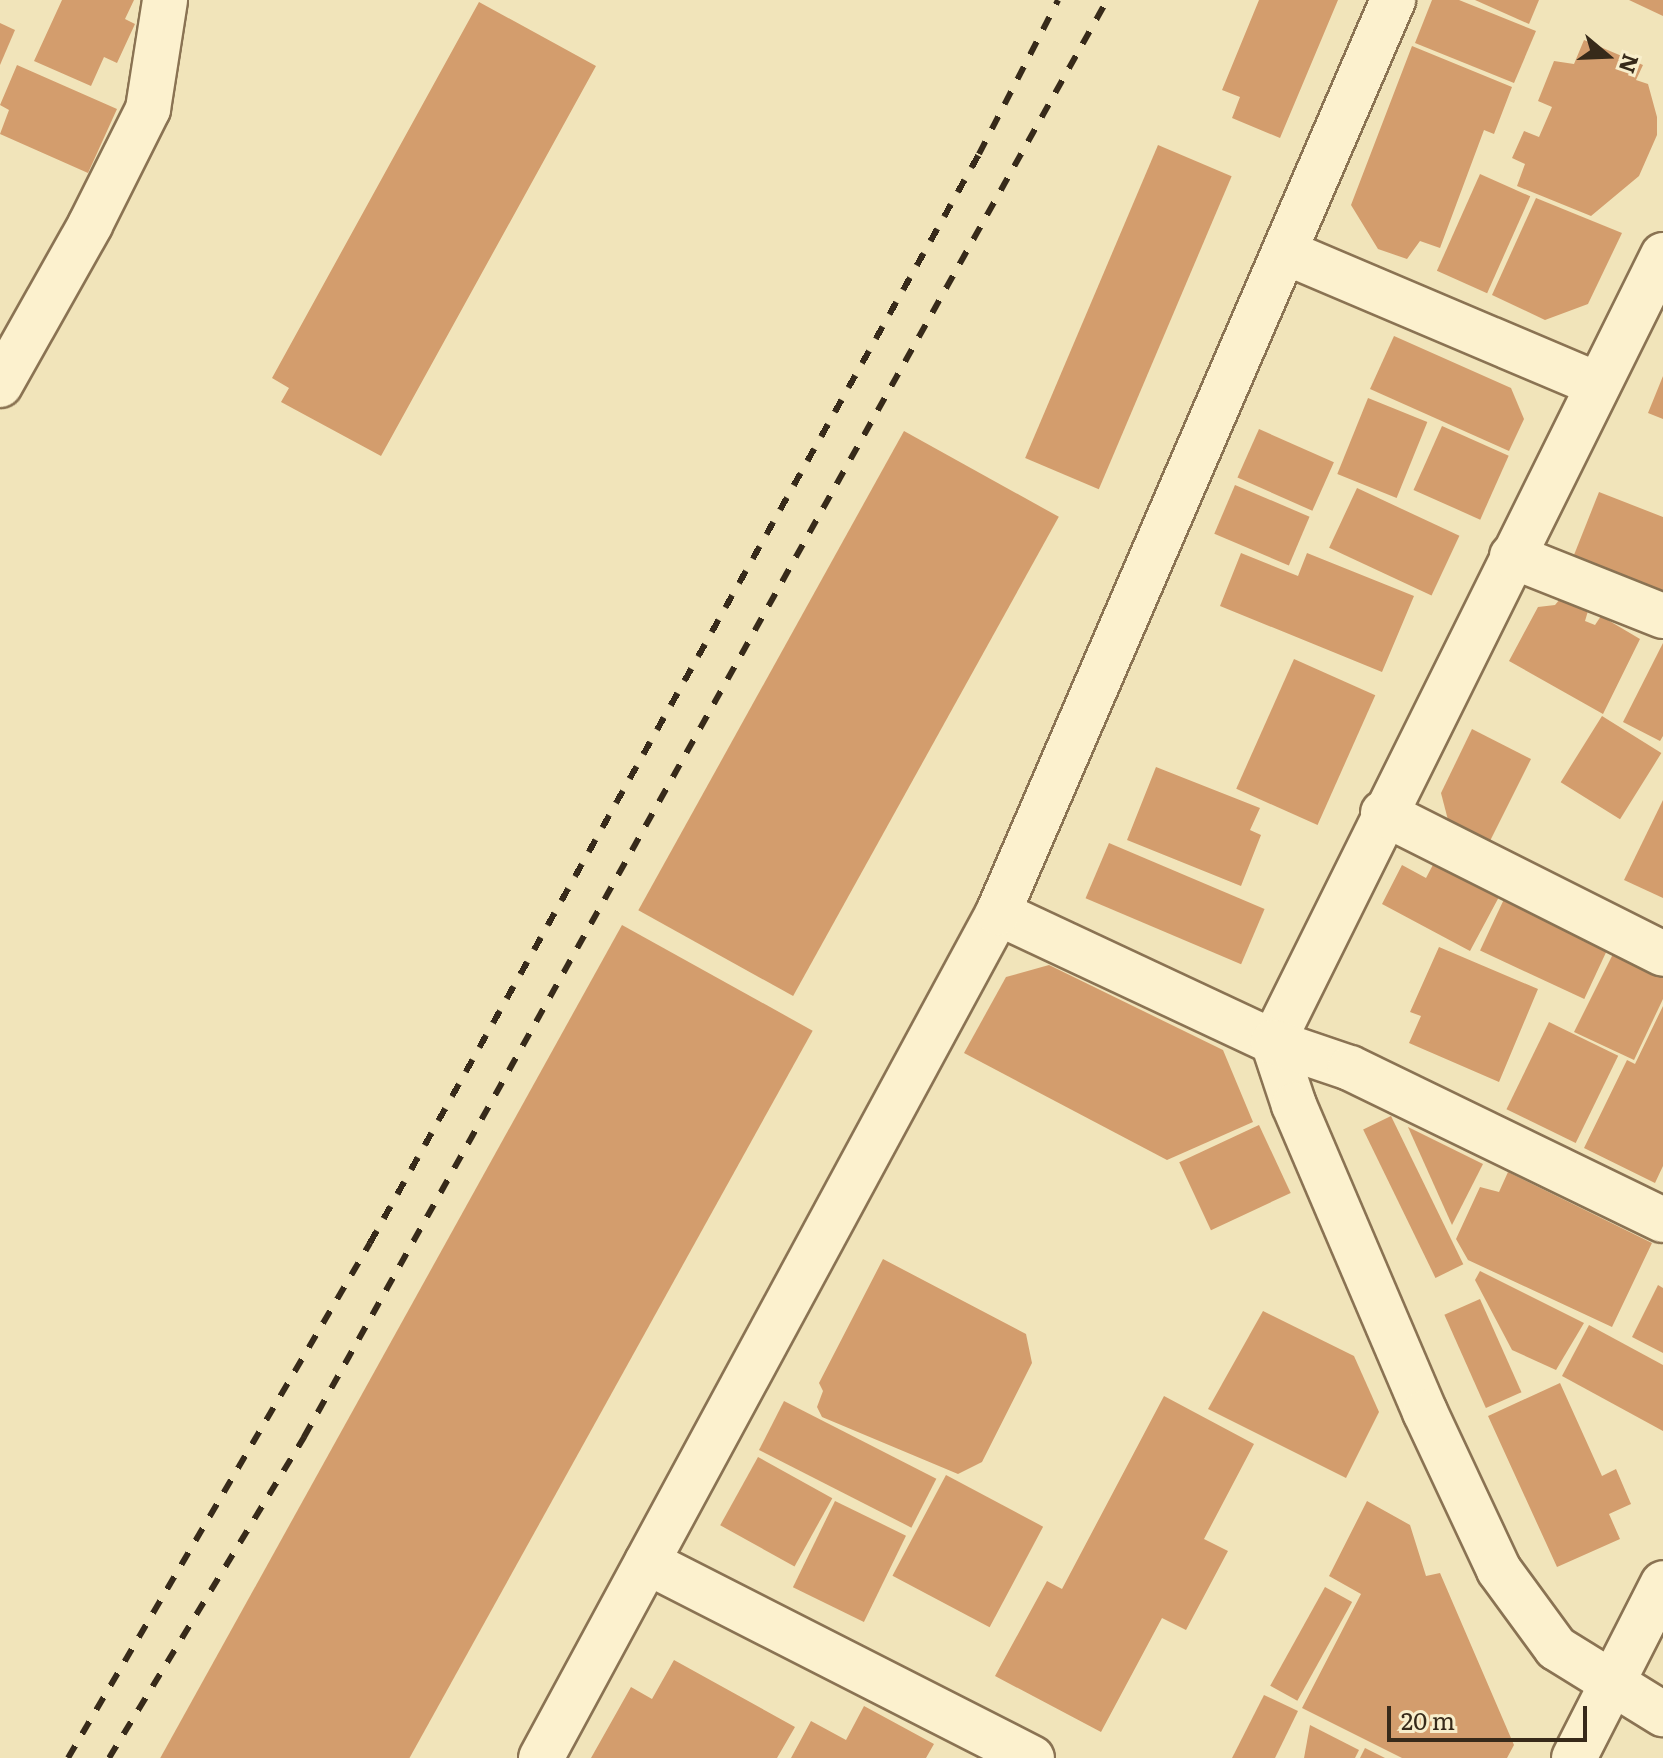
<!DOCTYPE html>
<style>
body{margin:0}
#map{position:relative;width:1663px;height:1758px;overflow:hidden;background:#f1e4ba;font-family:Literata,serif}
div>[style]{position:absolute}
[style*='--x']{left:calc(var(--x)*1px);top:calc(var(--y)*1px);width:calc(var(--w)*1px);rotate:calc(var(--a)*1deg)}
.building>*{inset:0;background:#d39d6d;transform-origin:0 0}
.roads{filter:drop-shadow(2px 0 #8a7353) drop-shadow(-2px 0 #8a7353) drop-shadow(0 2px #8a7353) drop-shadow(0 -2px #8a7353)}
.minor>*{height:44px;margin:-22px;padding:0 22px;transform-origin:22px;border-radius:22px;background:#fcf1ce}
.rail>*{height:6px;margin-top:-3px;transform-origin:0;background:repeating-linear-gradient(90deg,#372a1a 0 14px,transparent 0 28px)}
span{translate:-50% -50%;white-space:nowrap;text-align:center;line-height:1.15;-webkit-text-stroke:6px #f8eecb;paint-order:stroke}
.north{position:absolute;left:1567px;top:16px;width:80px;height:80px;-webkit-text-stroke:6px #f8eecb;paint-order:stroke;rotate:109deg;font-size:22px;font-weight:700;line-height:32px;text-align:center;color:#372a1a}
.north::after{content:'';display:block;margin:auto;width:28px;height:36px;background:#372a1a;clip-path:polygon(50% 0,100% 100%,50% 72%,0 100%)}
.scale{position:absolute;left:1387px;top:1706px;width:200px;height:36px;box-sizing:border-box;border:4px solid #372a1a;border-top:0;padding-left:10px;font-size:24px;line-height:28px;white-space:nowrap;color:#372a1a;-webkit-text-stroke:6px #f8eecb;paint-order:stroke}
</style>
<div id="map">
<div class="building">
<i style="clip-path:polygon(62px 0,134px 0,125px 19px,135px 24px,117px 63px,104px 57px,91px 86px,34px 61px)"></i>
<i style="clip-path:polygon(1259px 0,1338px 0,1280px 138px,1232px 118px,1240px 97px,1222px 90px)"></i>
<i style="clip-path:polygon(1432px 0,1459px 0,1536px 31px,1514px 83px,1415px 43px)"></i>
<i style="clip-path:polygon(1475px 0,1539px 0,1529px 24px)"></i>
<i style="clip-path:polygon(1629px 0,1663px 0,1663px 16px)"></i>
<i style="clip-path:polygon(479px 2px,596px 66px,381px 456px,281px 402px,289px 388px,272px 378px)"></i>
<i style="clip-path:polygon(0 23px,15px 30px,0 65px)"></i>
<i style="clip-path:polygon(1584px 40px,1643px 65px,1636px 80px,1648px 84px,1657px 117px,1657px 135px,1639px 176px,1591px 216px,1517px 186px,1525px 164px,1512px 158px,1524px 131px,1539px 137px,1552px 107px,1538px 101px,1554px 61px,1574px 64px)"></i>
<i style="clip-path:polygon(1412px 46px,1512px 87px,1494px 134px,1484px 130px,1440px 248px,1420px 241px,1407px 259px,1378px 249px,1351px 205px)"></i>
<i style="clip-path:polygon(17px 65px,117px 109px,88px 173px,0 134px,9px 110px,0 105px)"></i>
<i style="left:1158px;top:145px;width:80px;height:340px;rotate:23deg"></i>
<i style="left:1480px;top:174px;width:55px;height:106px;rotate:24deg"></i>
<i style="clip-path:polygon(1536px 198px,1622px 233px,1588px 304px,1545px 320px,1492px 295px)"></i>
<i style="clip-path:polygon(1394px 336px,1511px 388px,1524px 419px,1509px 451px,1370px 389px)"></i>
<i style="clip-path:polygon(1663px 376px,1663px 419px,1648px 413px)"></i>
<i style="left:1368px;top:398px;width:64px;height:82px;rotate:22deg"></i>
<i style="left:1442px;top:426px;width:73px;height:70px;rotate:24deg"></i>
<i style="left:1259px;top:429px;width:82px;height:53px;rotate:24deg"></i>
<i style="left:904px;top:431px;width:177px;height:548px;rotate:29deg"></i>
<i style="left:1235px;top:485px;width:81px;height:53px;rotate:23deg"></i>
<i style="left:1357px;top:488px;width:113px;height:66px;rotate:25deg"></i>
<i style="clip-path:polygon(1599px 492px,1663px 517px,1663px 595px,1572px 560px)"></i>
<i style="clip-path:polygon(1241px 553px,1298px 576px,1307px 553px,1414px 596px,1382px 672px,1220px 606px)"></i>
<i style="clip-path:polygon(1560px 599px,1588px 611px,1585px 621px,1595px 625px,1601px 616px,1640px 639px,1603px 714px,1509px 661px,1538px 607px,1555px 605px)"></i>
<i style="clip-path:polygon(1663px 643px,1663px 736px,1660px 741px,1623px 722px)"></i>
<i style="left:1294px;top:659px;width:89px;height:142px;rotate:24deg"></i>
<i style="left:1602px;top:716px;width:70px;height:78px;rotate:32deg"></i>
<i style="clip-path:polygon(1472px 729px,1531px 759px,1490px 841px,1448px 820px,1441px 793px)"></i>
<i style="clip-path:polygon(1156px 767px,1260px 808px,1250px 830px,1261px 835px,1241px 886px,1127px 840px)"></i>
<i style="clip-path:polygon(1663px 800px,1663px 898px,1624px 880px)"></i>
<i style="left:1109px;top:843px;width:169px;height:60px;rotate:23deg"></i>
<i style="clip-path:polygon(1435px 861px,1500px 895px,1470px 951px,1382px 904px,1402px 865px,1426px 878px)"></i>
<i style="left:1505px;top:897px;width:115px;height:59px;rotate:25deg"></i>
<i style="left:622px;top:925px;width:218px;height:954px;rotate:29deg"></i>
<i style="clip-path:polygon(1439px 947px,1538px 989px,1499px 1082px,1409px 1043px,1421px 1016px,1410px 1012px)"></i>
<i style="clip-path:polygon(1613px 954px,1663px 978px,1663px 999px,1634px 1060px,1574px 1032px)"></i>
<i style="clip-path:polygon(1049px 965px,1223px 1050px,1253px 1122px,1167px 1160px,964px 1053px,1006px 977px)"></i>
<i style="clip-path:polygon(1663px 1006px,1663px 1166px,1655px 1183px,1584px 1148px,1627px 1060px,1635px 1064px)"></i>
<i style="left:1549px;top:1022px;width:77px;height:97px;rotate:26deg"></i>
<i style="left:1391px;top:1116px;width:165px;height:31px;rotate:64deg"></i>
<i style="left:1259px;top:1125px;width:75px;height:88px;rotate:65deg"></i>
<i style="clip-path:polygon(1408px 1127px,1483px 1164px,1452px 1225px)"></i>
<i style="clip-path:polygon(1508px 1172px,1652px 1243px,1612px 1327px,1468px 1260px,1456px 1239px,1480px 1187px,1499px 1192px)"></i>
<i style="clip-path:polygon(883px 1259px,1026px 1334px,1032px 1363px,982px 1462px,958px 1474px,822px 1417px,817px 1407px,823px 1391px,819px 1383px)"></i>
<i style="clip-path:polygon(1480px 1271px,1584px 1323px,1556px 1370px,1512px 1350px,1475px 1280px)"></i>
<i style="clip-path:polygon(1658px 1285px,1663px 1288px,1663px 1353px,1632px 1337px)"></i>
<i style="left:1480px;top:1299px;width:102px;height:39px;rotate:66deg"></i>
<i style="clip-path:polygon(1263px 1311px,1354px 1356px,1379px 1412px,1346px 1478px,1208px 1409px)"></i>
<i style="clip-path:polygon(1589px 1325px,1663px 1365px,1663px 1431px,1562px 1376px)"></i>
<i style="clip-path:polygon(1560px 1383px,1602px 1476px,1616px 1469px,1631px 1504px,1609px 1514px,1620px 1539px,1557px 1567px,1488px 1416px)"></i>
<i style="clip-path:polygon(1164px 1396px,1254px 1444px,1204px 1539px,1228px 1551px,1186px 1630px,1162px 1618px,1101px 1732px,995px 1676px,1047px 1581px,1062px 1589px)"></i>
<i style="left:784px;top:1401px;width:171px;height:55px;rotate:27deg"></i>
<i style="left:758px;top:1457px;width:85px;height:78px;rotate:29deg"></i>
<i style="left:946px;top:1475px;width:110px;height:114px;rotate:28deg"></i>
<i style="left:835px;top:1501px;width:79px;height:96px;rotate:26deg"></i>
<i style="clip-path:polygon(1367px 1501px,1410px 1525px,1426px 1576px,1440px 1573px,1514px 1745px,1507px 1758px,1402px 1758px,1302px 1708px,1361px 1594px,1329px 1576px)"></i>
<i style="left:1325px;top:1587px;width:31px;height:113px;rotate:29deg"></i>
<i style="clip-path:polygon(674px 1660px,795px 1727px,777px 1758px,591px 1758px,631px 1687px,652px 1699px)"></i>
<i style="clip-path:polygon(1264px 1695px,1298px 1711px,1275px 1758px,1232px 1758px)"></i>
<i style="clip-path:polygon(864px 1706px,934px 1744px,926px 1758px,791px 1758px,811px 1721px,846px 1740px)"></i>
<i style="clip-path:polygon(1310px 1725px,1359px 1750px,1355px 1758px,1304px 1758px)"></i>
<i style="clip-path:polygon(1365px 1748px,1385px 1758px,1360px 1758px)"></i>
</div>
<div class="roads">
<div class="minor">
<i style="--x:1285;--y:252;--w:340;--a:23"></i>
<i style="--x:1663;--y:255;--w:878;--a:116.36"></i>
<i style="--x:1273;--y:1042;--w:66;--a:71.6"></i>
<i style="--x:1294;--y:1105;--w:334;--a:66.9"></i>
<i style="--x:1425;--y:1412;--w:174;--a:64.9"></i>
<i style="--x:1499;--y:1570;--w:97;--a:53.8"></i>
<i style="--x:1556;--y:1648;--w:126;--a:31.7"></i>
<i style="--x:0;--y:385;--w:184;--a:-60.6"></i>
<i style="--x:90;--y:225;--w:130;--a:-63.4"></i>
<i style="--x:148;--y:109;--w:110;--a:-81.1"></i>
<i style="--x:1512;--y:556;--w:162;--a:21.7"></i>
<i style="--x:1383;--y:813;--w:313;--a:26.7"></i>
<i style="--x:998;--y:913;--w:304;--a:25.1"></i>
<i style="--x:1273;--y:1042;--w:81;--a:18.7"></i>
<i style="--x:1350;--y:1068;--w:348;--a:25.9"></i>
<i style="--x:647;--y:1562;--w:432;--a:27"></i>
<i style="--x:541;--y:1758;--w:961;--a:-61.59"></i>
<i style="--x:998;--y:913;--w:995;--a:-66.6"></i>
<i style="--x:1574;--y:1758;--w:196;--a:-63"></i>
</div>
</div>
<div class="rail">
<i style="--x:68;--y:1758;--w:597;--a:-59.61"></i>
<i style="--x:370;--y:1243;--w:1248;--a:-60.78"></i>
<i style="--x:979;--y:154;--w:173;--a:-62.8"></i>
<i style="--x:109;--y:1758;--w:376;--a:-58.7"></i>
<i style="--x:304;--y:1437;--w:1646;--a:-60.8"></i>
</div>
<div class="north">N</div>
<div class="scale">20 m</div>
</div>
